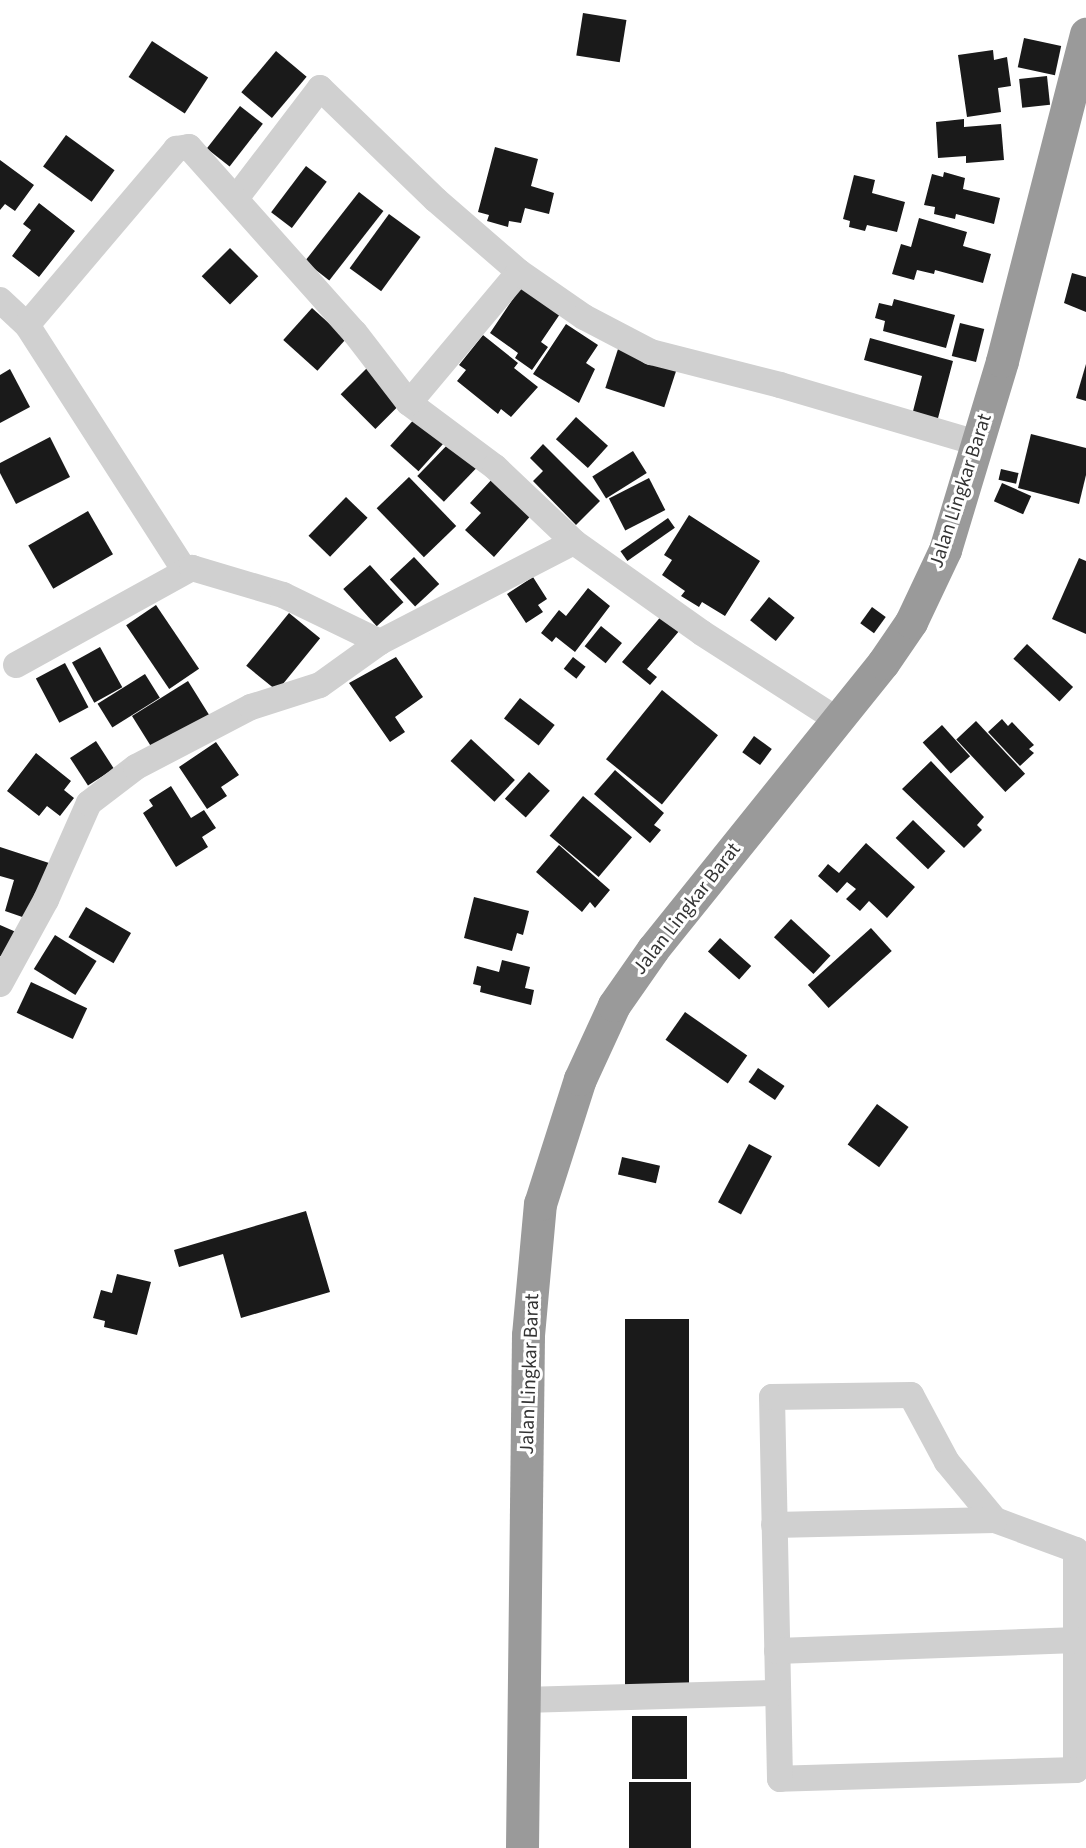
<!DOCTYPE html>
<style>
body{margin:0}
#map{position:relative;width:1086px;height:1848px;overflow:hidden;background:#fff;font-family:"Source Sans 3",sans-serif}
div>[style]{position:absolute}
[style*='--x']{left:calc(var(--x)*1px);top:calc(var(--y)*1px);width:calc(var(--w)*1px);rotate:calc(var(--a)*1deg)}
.building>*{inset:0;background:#1a1a1a;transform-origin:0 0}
.street>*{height:26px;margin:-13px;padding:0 13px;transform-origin:13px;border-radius:13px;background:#d0d0d0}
.highway>*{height:33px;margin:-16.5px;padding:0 16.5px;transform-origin:16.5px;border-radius:16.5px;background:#9a9a9a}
span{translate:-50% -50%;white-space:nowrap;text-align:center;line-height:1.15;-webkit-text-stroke:6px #fff;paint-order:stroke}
.street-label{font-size:20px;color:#333}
</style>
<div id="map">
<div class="building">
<i style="left:583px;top:13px;width:44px;height:43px;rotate:9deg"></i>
<i style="left:1024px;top:38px;width:38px;height:30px;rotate:12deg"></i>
<i style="left:152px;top:41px;width:67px;height:43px;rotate:33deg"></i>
<i style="clip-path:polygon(993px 50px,994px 60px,1007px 57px,1011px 86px,998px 88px,1001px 112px,967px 117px,958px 55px)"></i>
<i style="left:276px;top:51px;width:40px;height:54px;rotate:40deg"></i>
<i style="left:1047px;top:76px;width:29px;height:28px;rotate:84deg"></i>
<i style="left:240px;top:106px;width:29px;height:54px;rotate:38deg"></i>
<i style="clip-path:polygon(964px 119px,964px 127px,1001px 124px,1004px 160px,966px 163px,966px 156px,938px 158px,936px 122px)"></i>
<i style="left:66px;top:135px;width:60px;height:39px;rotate:36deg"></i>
<i style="clip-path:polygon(495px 147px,538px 159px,531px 186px,554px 193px,549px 214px,525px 208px,521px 223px,509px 221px,508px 227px,487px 221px,489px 215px,478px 212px)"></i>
<i style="clip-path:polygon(0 160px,34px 185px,15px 211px,5px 204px,0 210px)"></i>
<i style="left:306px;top:166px;width:26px;height:58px;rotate:37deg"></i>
<i style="clip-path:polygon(944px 172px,965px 178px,963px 189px,1000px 198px,994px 224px,956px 214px,955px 219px,934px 214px,935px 207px,924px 205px,932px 174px,943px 177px)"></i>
<i style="clip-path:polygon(854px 175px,875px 180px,872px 193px,905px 202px,897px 232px,867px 225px,865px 231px,849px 227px,850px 221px,843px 219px)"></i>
<i style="left:359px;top:192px;width:31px;height:88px;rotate:38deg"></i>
<i style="clip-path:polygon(39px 203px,75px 231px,39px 277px,12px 256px,31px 230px,23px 224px)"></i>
<i style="left:389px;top:214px;width:39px;height:67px;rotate:36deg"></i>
<i style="clip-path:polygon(919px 218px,967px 232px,963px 246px,991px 254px,983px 283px,935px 270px,934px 274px,917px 270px,914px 280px,892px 274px,901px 244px,911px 247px)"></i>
<i style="left:230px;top:248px;width:40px;height:40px;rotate:45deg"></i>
<i style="clip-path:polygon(1072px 273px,1086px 277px,1086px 312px,1064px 303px)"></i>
<i style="clip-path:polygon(521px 287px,560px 314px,541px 342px,548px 347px,532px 370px,515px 358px,518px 353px,490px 333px)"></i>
<i style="clip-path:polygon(894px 299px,955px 315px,946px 348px,883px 331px,885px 321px,875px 318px,879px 303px,892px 306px)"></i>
<i style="left:312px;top:308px;width:46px;height:43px;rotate:42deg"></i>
<i style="left:960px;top:323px;width:25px;height:34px;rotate:14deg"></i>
<i style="clip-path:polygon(566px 324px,598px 345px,586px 363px,595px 369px,579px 403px,533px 374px)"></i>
<i style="clip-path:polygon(483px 335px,518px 363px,514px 368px,538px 387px,511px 417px,501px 409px,498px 414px,457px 381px,466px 370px,459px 365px)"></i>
<i style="clip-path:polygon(870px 338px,953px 361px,937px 422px,912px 415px,922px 376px,864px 360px)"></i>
<i style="left:618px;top:349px;width:62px;height:41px;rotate:18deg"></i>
<i style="clip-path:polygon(1086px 364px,1086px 401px,1076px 398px)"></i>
<i style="left:369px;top:366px;width:49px;height:40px;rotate:45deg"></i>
<i style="clip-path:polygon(10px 369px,30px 407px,0 423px,0 375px)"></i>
<i style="left:417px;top:416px;width:38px;height:40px;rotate:42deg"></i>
<i style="left:576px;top:417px;width:43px;height:30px;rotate:42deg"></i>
<i style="clip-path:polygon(1031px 434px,1086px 448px,1086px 475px,1079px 504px,1018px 488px)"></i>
<i style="clip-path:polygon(50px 437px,70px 477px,16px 504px,0 473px,0 463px)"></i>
<i style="left:452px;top:440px;width:37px;height:50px;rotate:44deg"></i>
<i style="clip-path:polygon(543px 444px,600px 501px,576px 525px,533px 481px,543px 471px,530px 458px)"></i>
<i style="left:633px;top:451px;width:26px;height:48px;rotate:58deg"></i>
<i style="left:1001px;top:469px;width:18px;height:11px;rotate:13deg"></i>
<i style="left:409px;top:477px;width:68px;height:45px;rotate:46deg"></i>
<i style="clip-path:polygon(494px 477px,534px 512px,494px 557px,465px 530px,481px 513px,470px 503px)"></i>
<i style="left:649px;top:478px;width:36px;height:45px;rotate:63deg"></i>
<i style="left:1002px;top:483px;width:32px;height:20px;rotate:24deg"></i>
<i style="left:346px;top:497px;width:30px;height:54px;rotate:44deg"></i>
<i style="left:88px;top:511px;width:50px;height:69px;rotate:60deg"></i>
<i style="clip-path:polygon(689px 515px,760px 561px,725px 616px,702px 602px,699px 607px,681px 596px,685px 591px,662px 575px,672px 560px,664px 555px)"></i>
<i style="left:668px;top:518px;width:12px;height:58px;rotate:55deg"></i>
<i style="left:414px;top:557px;width:37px;height:33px;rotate:47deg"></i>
<i style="clip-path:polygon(1079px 558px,1086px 561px,1086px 634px,1052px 619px)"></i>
<i style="left:370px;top:565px;width:50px;height:36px;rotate:48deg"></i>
<i style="clip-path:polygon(533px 577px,547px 599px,538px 605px,543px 612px,526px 623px,507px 594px)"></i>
<i style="clip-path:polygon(588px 588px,610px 606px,575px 652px,556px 637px,552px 642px,541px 633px,559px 610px,566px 616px)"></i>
<i style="left:769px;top:597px;width:33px;height:30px;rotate:39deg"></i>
<i style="left:156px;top:605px;width:77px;height:36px;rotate:56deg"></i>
<i style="left:872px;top:607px;width:17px;height:20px;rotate:36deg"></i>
<i style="left:289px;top:613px;width:40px;height:68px;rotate:39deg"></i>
<i style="clip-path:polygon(663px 614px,680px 630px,647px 669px,657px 677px,650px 685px,622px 662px)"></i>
<i style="left:601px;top:626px;width:27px;height:26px;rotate:39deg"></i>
<i style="left:1027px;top:644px;width:63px;height:20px;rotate:43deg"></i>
<i style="left:100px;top:647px;width:46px;height:32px;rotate:61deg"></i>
<i style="clip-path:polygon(396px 657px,423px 697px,395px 717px,405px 732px,390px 742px,349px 683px)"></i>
<i style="left:573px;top:657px;width:16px;height:15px;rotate:38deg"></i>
<i style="left:65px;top:663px;width:50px;height:33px;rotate:62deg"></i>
<i style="left:145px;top:674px;width:28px;height:56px;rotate:58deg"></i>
<i style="left:188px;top:681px;width:45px;height:66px;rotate:58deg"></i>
<i style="left:662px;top:690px;width:72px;height:89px;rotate:39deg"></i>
<i style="left:520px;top:698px;width:44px;height:26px;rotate:38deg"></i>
<i style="clip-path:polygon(1002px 719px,1008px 726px,1012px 722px,1034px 745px,1029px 749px,1034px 753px,1020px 766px,988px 732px)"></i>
<i style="left:976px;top:721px;width:72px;height:27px;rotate:47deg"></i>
<i style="left:942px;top:725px;width:42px;height:26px;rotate:48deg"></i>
<i style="left:754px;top:736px;width:22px;height:20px;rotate:36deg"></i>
<i style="left:471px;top:739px;width:60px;height:30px;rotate:43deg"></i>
<i style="left:96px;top:741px;width:33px;height:31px;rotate:57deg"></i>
<i style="clip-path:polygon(216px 742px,239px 775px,221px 787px,227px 796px,207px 809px,179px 767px)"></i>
<i style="clip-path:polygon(36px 753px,71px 781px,64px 790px,74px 798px,60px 816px,47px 806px,39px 816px,7px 791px)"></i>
<i style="clip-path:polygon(931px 761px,984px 817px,977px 825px,982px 830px,964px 848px,902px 789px)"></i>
<i style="clip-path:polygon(615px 770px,664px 813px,654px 825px,661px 830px,650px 843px,594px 794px)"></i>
<i style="left:529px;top:772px;width:28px;height:36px;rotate:42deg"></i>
<i style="clip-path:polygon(171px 786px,191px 818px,204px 810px,216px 828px,202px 837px,208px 847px,176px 867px,143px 813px,153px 806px,149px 800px)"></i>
<i style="left:583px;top:796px;width:64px;height:52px;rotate:40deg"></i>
<i style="left:913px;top:820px;width:45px;height:25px;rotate:44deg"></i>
<i style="clip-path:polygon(866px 843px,915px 887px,887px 918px,869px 901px,860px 911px,846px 899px,856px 889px,847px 882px,837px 893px,818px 876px,828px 864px,839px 873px)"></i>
<i style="clip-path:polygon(559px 845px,610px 890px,595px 908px,590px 902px,582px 912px,536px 872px)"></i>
<i style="clip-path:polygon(0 847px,49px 863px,31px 920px,5px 911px,14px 880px,0 876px)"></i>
<i style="clip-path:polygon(474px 897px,529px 911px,523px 935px,517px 933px,512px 951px,464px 938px)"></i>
<i style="left:86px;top:907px;width:52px;height:35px;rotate:30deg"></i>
<i style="left:791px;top:919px;width:54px;height:25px;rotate:43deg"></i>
<i style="clip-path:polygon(0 925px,16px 932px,5px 958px,0 956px)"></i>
<i style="left:871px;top:928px;width:31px;height:85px;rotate:48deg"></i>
<i style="left:55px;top:935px;width:49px;height:40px;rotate:32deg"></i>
<i style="left:720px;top:938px;width:42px;height:18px;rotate:42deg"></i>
<i style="clip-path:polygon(502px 960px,530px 967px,525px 988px,534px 990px,531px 1005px,480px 992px,481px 986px,473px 984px,477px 966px,499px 972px)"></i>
<i style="left:31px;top:982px;width:62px;height:34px;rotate:25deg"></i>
<i style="left:685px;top:1012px;width:76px;height:34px;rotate:35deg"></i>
<i style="left:758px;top:1068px;width:32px;height:17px;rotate:34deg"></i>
<i style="left:877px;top:1104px;width:39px;height:50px;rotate:36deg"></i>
<i style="left:749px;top:1144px;width:26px;height:66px;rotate:28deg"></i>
<i style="left:622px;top:1157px;width:39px;height:18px;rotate:13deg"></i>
<i style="clip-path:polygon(306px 1211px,330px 1292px,241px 1318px,223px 1254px,179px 1267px,174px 1250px)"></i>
<i style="clip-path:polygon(117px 1274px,151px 1282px,137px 1335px,104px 1327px,105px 1321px,93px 1318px,101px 1290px,112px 1293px)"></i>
<i style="left:625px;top:1319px;width:64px;height:381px"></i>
<i style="left:632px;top:1716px;width:55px;height:63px"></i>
<i style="left:629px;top:1782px;width:62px;height:66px"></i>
</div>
<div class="street">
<i style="--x:237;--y:197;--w:137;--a:-52.7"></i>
<i style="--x:320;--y:88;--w:161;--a:44"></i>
<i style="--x:436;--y:200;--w:110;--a:40.9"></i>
<i style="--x:0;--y:300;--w:37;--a:43"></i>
<i style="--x:27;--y:325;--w:291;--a:57.3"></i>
<i style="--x:27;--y:325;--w:231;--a:-49.7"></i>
<i style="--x:176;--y:149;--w:13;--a:-9"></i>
<i style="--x:189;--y:147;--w:249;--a:48.3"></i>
<i style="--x:355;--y:333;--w:88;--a:52.4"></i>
<i style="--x:409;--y:403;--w:107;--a:36.7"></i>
<i style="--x:495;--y:467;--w:109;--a:43.5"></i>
<i style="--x:409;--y:403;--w:171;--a:-50"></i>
<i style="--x:519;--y:272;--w:79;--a:34.7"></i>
<i style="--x:584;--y:317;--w:76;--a:27.6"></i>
<i style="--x:651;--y:352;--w:133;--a:14.3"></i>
<i style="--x:780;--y:385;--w:205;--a:16.4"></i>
<i style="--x:16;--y:665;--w:201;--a:-28.9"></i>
<i style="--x:192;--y:568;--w:95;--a:16.5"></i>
<i style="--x:283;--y:595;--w:108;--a:25.9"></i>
<i style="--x:380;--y:642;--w:218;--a:-27.3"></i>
<i style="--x:574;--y:542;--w:157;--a:35.4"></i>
<i style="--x:702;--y:633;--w:163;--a:32.7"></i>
<i style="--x:0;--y:984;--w:96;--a:-61.3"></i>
<i style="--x:46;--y:900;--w:106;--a:-66.1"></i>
<i style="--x:89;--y:803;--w:59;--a:-37.5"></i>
<i style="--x:136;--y:767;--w:130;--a:-27.6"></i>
<i style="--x:251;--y:707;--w:72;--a:-17.7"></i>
<i style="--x:320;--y:685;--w:74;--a:-35.6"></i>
<i style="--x:911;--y:1395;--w:76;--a:61.8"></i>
<i style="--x:947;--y:1462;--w:75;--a:50.4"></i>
<i style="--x:995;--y:1520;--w:86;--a:20.3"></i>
<i style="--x:1076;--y:1550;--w:220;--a:90"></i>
<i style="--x:1076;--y:1770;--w:296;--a:178.3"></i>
<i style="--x:780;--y:1779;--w:382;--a:-91.2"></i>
<i style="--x:772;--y:1397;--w:139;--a:-0.8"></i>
<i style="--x:774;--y:1525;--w:221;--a:-1.3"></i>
<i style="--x:777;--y:1651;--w:300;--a:-2.1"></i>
<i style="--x:523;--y:1700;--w:255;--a:-1.6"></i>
</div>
<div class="highway">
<i style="--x:522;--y:1848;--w:513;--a:-89.33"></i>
<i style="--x:528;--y:1335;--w:132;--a:-84.8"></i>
<i style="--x:540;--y:1204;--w:131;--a:-72.3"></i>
<i style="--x:580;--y:1079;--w:81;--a:-65.3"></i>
<i style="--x:614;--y:1005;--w:68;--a:-55.1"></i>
<i style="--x:653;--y:949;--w:367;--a:-51.2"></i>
<i style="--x:883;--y:663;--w:50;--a:-55.7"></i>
<i style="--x:911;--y:622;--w:80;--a:-64.7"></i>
<i style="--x:945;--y:550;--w:197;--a:-73.2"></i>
<i style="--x:1002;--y:361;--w:338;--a:-75.6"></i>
</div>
<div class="street-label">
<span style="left:961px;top:491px;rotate:-72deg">Jalan Lingkar Barat</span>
<span style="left:687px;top:909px;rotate:-52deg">Jalan Lingkar Barat</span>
<span style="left:530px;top:1374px;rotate:-88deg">Jalan Lingkar Barat</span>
</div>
</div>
